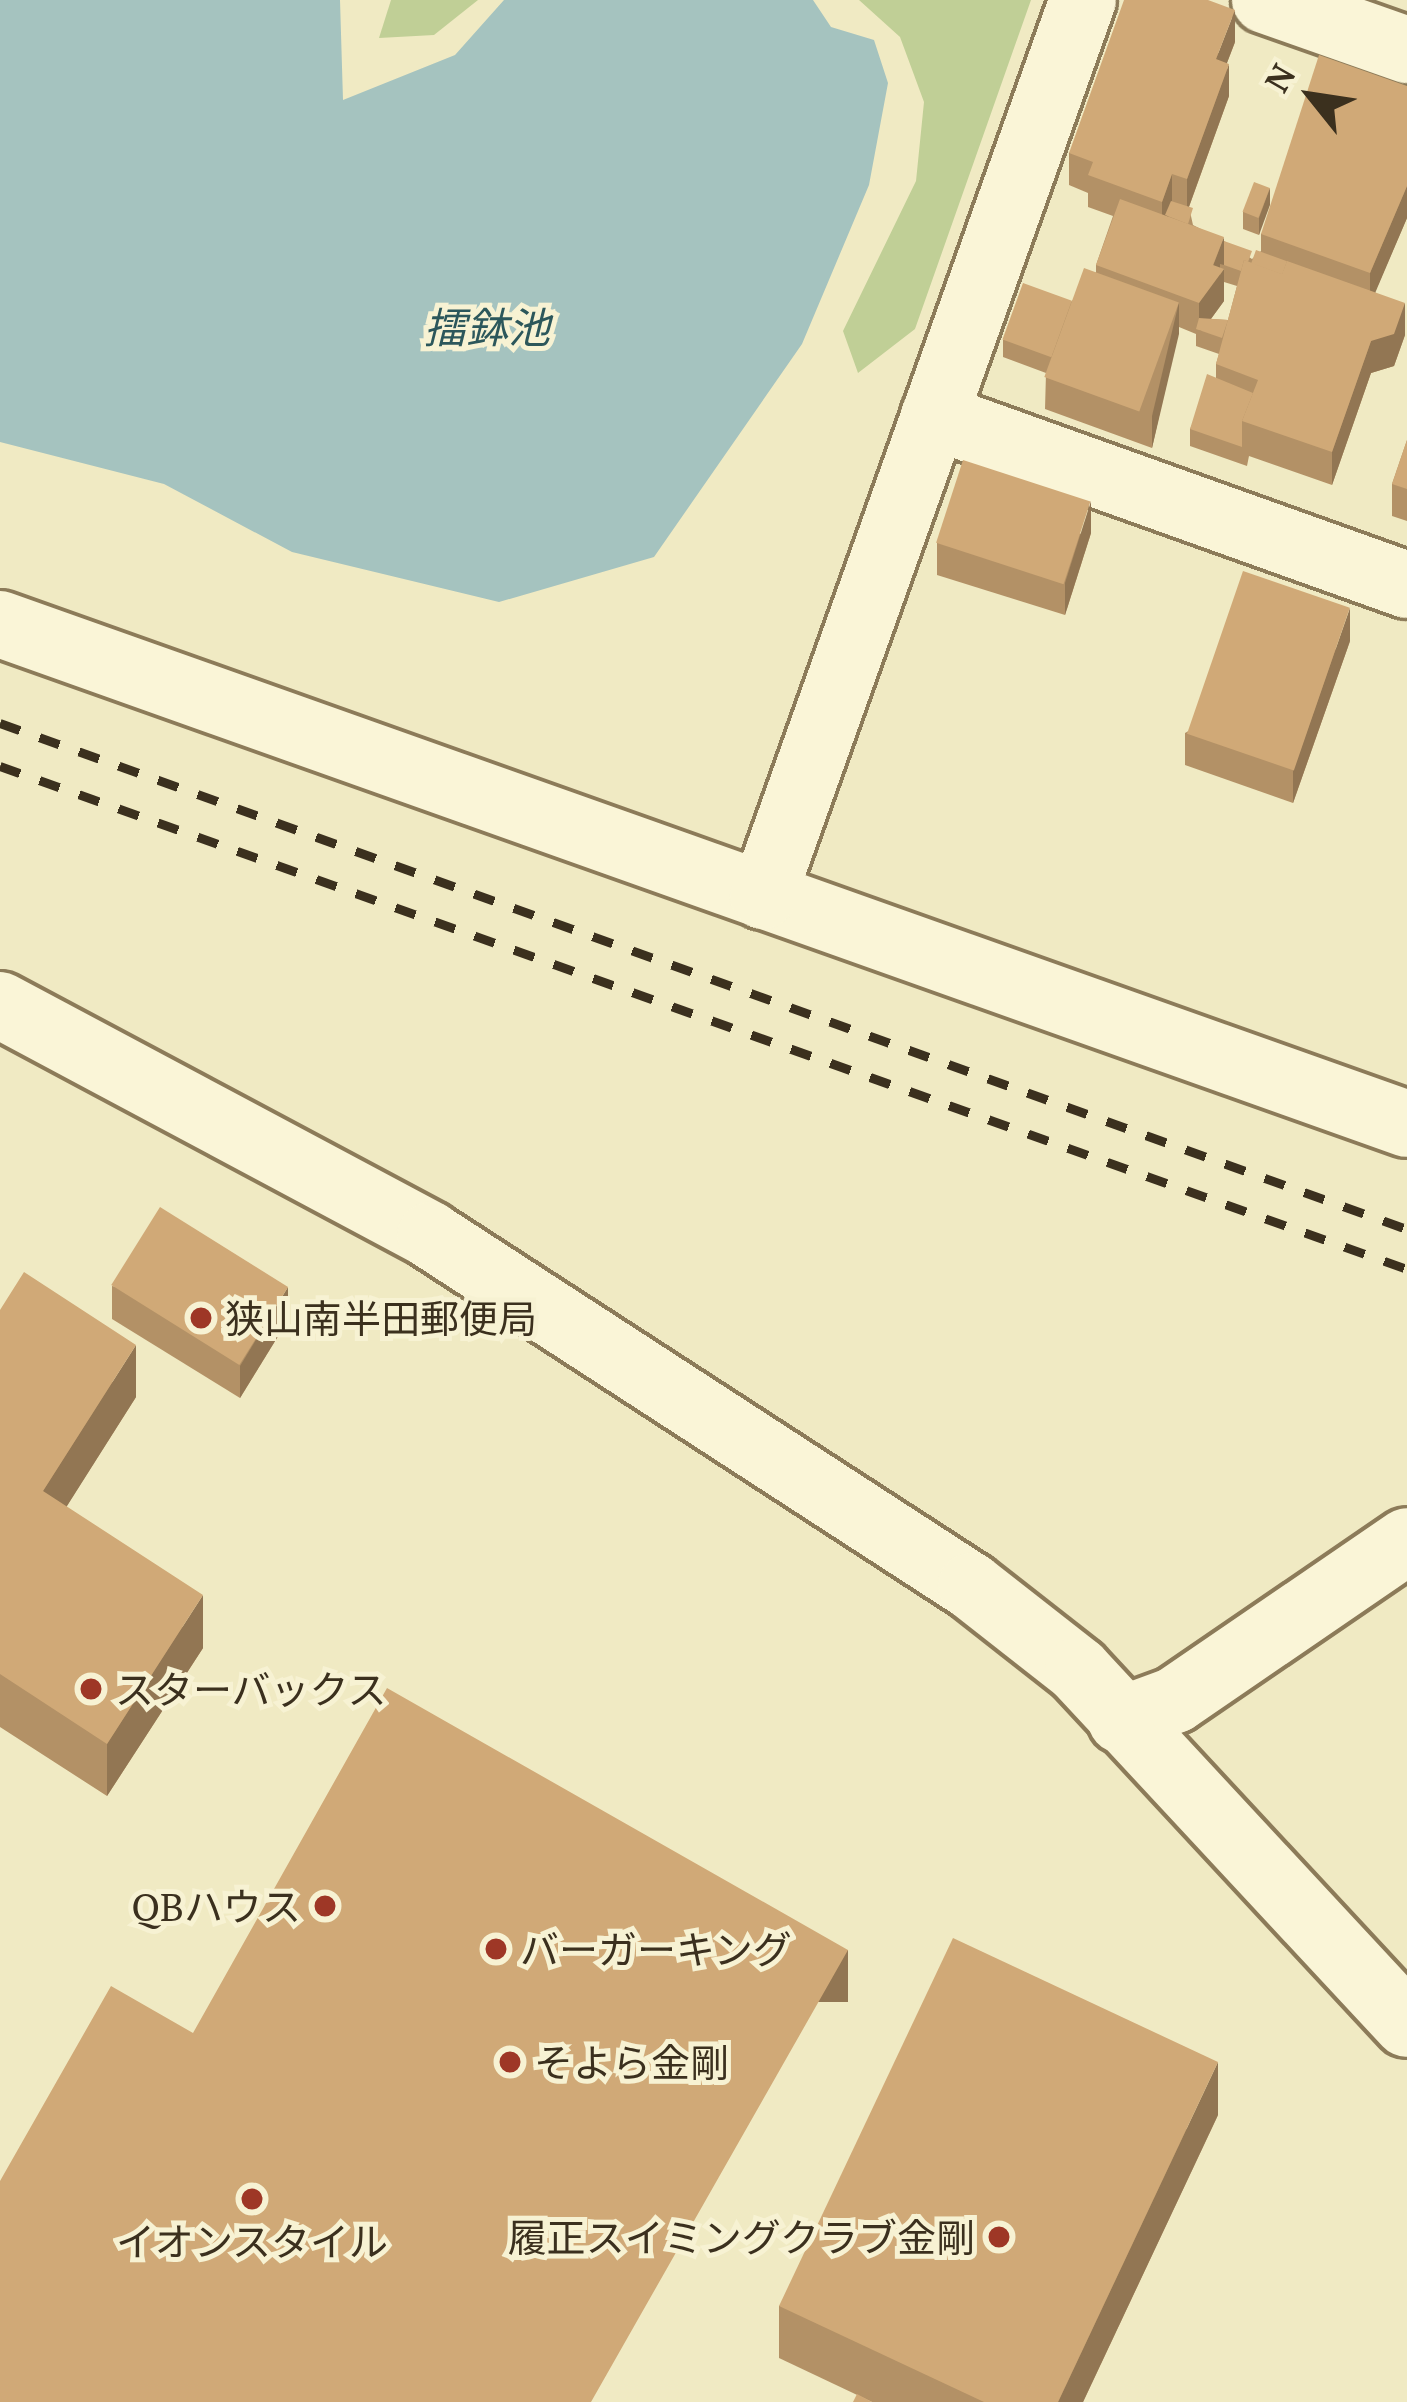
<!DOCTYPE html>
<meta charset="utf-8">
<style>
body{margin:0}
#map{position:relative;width:1407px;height:2402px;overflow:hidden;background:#f0eac3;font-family:"PT Serif","Noto Sans JP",serif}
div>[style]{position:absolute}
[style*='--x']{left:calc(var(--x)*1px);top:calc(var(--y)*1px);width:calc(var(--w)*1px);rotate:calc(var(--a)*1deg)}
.green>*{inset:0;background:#c0cf96}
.water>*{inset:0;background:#a5c3bf}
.roads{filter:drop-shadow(3px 0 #8c7b59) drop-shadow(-3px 0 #8c7b59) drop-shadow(0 3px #8c7b59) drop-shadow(0 -3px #8c7b59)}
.minor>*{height:66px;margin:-33px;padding:0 33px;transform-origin:33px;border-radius:33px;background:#faf5d7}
.rail>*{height:9px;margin-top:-4.5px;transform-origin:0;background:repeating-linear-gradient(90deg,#3b301e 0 21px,transparent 0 42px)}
.wall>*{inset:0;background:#b39166}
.shaded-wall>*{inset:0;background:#927653;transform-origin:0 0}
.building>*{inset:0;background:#d0a977;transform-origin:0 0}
.dots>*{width:33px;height:33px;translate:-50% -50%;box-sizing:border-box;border:6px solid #f7f2d3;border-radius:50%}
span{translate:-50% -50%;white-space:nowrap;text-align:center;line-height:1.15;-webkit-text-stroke:10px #f7f2d3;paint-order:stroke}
.poi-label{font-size:39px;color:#3b301e}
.left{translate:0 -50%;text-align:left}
.right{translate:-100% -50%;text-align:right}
.water-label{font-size:42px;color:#2c575b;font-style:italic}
.north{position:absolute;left:1251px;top:36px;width:120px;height:120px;-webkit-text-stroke:9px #f7f2d3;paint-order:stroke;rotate:300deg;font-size:33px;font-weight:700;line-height:48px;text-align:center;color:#3b301e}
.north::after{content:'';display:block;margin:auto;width:42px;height:54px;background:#3b301e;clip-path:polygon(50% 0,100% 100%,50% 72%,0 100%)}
</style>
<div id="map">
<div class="green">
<i style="clip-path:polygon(391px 0,478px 0,434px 35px,379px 38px)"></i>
<i style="clip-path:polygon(859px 0,1031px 0,915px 329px,858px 373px,843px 331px,916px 181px,924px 102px,900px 37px)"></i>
</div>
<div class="water">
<i style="clip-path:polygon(0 0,340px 0,343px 100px,455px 55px,504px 0,813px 0,831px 27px,874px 40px,888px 83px,869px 185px,802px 344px,654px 557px,499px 602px,292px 552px,164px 484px,0 442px)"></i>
</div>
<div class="roads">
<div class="minor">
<i style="--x:1265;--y:0;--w:151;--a:19.4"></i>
<i style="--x:934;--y:416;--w:502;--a:19.66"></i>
<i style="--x:0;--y:624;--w:1493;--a:19.56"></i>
<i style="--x:763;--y:896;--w:951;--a:-70.35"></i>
<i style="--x:0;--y:1005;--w:488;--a:28.1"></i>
<i style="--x:430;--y:1235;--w:645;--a:32.98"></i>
<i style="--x:971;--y:1586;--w:136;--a:38.1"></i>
<i style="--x:1078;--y:1670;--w:483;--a:47.1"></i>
<i style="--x:1121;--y:1720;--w:58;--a:-20.3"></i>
<i style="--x:1175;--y:1700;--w:281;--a:-34.4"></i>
</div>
</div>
<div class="rail">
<i style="--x:0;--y:723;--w:1495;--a:19.78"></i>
<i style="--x:0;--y:766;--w:1494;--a:19.67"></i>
</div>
<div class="wall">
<i style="clip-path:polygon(evenodd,1235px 42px,1227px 63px,1229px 96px,1189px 207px,1193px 225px,1224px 241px,1252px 259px,1261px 251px,1261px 234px,1407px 86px,1407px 218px,1375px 292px,1405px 335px,1394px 366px,1371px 373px,1332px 485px,1249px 456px,1247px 466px,1190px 446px,1190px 429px,1216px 378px,1216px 364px,1219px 354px,1196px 346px,1196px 334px,1179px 327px,1152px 448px,1045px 409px,1046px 373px,1003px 357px,1003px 340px,1072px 301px,1096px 272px,1096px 265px,1113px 216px,1088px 207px,1088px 193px,1069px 185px,1069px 153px,1235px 42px,1224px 282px,1237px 286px,1228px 320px,1211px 319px,1224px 301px,1224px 282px)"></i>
<i style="clip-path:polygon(1270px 188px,1259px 235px,1243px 229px,1243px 212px)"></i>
<i style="clip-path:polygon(1407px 440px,1407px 521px,1392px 516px,1392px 484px)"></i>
<i style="clip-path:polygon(1091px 533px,1065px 615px,937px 575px,937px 543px)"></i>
<i style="clip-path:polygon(1350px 641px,1293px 803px,1185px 765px,1185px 733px)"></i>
<i style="clip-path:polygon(112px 1286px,288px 1320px,240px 1398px,112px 1319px)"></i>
<i style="clip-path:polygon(0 1310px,136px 1397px,66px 1507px,203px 1648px,107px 1796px,0 1727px)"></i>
<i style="clip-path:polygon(1218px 2115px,1083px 2402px,872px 2402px,779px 2358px,779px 2306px)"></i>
</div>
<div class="shaded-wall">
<i style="clip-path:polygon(1235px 10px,1235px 42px,1216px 91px,1216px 59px)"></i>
<i style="clip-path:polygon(1229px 64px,1229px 96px,1187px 212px,1187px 179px)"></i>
<i style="clip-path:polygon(1172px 174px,1172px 206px,1162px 234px,1162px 202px)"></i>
<i style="clip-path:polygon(1407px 186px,1407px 218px,1370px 305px,1370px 273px)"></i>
<i style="clip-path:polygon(1270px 188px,1270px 205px,1259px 235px,1259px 218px)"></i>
<i style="clip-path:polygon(1224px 237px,1224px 265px,1220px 264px,1220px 275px,1224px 269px,1224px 301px,1202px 331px,1199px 330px,1199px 303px)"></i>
<i style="clip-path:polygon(1179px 302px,1179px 334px,1152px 448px,1152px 416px)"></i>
<i style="clip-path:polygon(1405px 303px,1405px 335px,1394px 366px,1371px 373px,1332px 485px,1332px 452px,1371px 341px)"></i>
<i style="clip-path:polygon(1091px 501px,1091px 533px,1065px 615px,1065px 583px)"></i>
<i style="clip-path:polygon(1350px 608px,1350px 641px,1293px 803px,1293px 771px)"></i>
<i style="clip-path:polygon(288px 1287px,288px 1320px,240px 1398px,240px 1366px)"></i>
<i style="clip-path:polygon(136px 1345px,136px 1397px,43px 1544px,43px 1491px)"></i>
<i style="clip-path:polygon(203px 1595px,203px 1648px,107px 1796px,107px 1744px)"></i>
<i style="left:848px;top:1950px;width:52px;height:520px;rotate:90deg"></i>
<i style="clip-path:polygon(1218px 2062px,1218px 2115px,1083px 2402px,1058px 2402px)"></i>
</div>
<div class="building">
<i style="clip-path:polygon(1124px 0,1208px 0,1235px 10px,1216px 59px,1229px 64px,1187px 179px,1172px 174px,1162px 202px,1088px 175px,1093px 162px,1069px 153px)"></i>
<i style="clip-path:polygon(1319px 55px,1407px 86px,1407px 186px,1370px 273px,1261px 234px)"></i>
<i style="left:1254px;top:182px;width:17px;height:32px;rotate:21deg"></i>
<i style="clip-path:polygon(1120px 199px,1224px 237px,1213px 265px,1224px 269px,1199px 303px,1096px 265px)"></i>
<i style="clip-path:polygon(1171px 201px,1193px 208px,1188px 224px,1165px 215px)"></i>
<i style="clip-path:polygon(1224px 241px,1252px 251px,1248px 262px,1244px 260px,1241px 271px,1224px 265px)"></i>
<i style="left:1256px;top:250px;width:33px;height:14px;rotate:20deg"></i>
<i style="clip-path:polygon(1244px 260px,1282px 274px,1287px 261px,1405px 303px,1394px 334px,1371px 341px,1332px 452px,1242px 421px,1258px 380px,1216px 364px)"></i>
<i style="left:1084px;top:268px;width:101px;height:116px;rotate:20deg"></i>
<i style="left:1023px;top:283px;width:52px;height:60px;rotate:20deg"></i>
<i style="clip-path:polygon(1199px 318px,1228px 320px,1222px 338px,1196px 329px)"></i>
<i style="clip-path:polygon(1207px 374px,1253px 393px,1242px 421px,1242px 447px,1190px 429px)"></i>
<i style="clip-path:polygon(1407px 440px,1407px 489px,1392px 484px)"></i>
<i style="left:963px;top:460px;width:134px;height:87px;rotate:18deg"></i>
<i style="left:1243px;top:571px;width:113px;height:172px;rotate:19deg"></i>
<i style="left:160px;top:1207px;width:151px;height:92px;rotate:32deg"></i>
<i style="clip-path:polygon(24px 1272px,136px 1345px,43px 1491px,203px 1595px,107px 1744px,0 1674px,0 1310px)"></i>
<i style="clip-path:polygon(387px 1688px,848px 1950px,591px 2402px,0 2402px,0 2181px,111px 1986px,193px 2033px)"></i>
<i style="clip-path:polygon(953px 1938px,1218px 2062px,1058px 2402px,984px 2402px,779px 2306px)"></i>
<i style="clip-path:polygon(857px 2394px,872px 2402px,853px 2402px)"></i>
</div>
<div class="dots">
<i style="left:201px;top:1318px;background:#9e3726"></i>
<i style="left:91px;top:1689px;background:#9e3726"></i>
<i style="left:325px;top:1906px;background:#9e3726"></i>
<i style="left:496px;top:1949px;background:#9e3726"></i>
<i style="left:510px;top:2062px;background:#9e3726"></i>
<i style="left:252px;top:2199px;background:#9e3726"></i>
<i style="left:999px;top:2237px;background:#9e3726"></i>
</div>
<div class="poi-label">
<span class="left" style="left:225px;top:1318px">狭山南半田郵便局</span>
<span class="left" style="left:115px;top:1689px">スターバックス</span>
<span class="right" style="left:301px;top:1906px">QBハウス</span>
<span class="left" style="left:520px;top:1949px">バーガーキング</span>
<span class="left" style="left:534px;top:2062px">そよら金剛</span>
<span class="right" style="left:975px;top:2237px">履正スイミングクラブ金剛</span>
<span style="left:252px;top:2241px">イオンスタイル</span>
</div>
<div class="water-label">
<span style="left:487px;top:327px">擂鉢池</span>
</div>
<div class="north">N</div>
</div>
